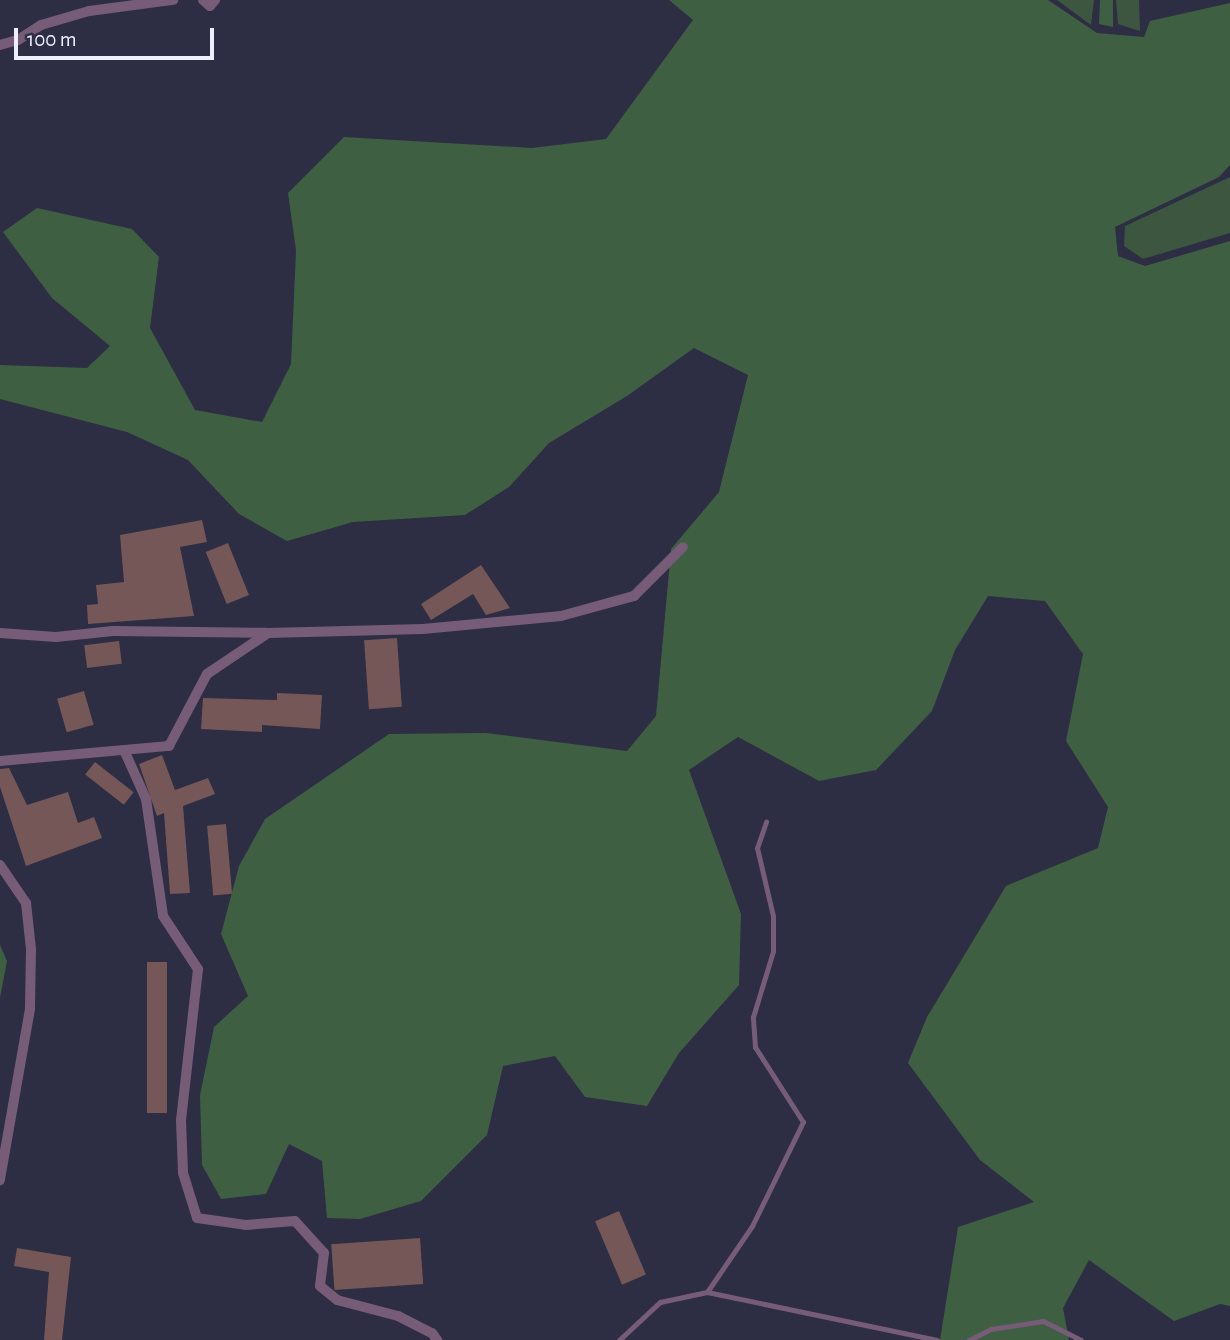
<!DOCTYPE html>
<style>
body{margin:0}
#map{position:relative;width:1230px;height:1340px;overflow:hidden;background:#2d2d43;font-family:"Alegreya Sans",sans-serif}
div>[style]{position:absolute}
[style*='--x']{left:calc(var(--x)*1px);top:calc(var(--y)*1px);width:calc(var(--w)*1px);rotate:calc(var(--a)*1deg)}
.green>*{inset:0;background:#3c563f}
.forest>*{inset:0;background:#3f5f43}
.building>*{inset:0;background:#745756;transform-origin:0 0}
.service>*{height:5px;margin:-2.5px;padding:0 2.5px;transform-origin:2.5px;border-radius:2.5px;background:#765c77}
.minor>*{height:10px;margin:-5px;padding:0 5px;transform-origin:5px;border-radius:5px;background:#765c77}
span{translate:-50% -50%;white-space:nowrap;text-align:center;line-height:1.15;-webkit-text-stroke:6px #2d2d43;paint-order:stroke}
.scale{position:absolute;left:14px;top:28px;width:200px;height:32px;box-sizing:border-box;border:4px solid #eeeffe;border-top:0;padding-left:9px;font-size:21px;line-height:24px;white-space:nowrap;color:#eeeffe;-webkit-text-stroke:5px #2d2d43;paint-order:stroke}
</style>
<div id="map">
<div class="green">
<i style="clip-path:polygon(1057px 0,1094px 0,1091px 25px)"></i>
<i style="clip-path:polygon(1116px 0,1139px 0,1140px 31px,1118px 24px)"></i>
<i style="clip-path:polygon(1230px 177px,1230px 233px,1143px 259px,1124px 246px,1125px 226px)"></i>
</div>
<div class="forest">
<i style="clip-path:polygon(669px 0,1048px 0,1097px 33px,1144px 37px,1150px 21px,1230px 3px,1230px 165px,1219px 177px,1115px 227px,1118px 256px,1145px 266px,1230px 241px,1230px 1306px,1220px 1304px,1174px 1321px,1089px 1260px,1063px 1308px,1069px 1340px,940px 1340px,958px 1227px,1034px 1202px,980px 1160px,908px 1063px,927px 1017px,1006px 886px,1098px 848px,1108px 807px,1066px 741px,1083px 654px,1045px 601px,988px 596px,955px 650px,932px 711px,876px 770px,819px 781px,738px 737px,689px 770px,741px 914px,739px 985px,679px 1053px,647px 1106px,585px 1097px,555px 1056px,503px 1066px,487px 1135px,421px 1201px,360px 1219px,327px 1218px,322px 1161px,289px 1144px,266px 1194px,221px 1199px,202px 1165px,200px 1095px,214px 1027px,248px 996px,221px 934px,239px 866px,265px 819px,389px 734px,486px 733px,627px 751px,656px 716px,671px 549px,719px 492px,748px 375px,694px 348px,627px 396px,549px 443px,509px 487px,465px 515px,353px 522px,287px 541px,239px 514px,188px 460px,127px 432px,0 399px,0 365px,87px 368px,110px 346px,52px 298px,3px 232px,37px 208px,132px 229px,159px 257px,150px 328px,195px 410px,262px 422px,291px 364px,296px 250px,288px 193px,344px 137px,532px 148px,606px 139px,693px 20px)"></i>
<i style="clip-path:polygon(1100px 0,1113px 0,1113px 27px,1099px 24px)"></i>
<i style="clip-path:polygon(0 945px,7px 961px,0 998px)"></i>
</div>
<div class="building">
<i style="clip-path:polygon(202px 520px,207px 542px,180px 547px,194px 616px,88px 624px,87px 605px,98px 604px,96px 585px,124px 582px,120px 535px)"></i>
<i style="left:228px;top:543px;width:56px;height:24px;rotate:68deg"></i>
<i style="clip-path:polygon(481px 565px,510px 608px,486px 615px,473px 594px,431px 620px,421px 604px)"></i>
<i style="left:397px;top:638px;width:69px;height:33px;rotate:86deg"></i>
<i style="left:119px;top:641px;width:23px;height:35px;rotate:83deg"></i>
<i style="left:84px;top:691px;width:35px;height:28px;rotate:74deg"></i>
<i style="clip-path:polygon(277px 693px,322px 695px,320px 729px,262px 725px,262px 732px,201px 729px,203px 698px,277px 700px)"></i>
<i style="clip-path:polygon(162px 755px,175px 790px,208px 778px,215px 794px,183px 806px,190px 893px,170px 894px,164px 813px,157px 816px,139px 764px)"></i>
<i style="left:95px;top:762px;width:49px;height:16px;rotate:38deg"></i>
<i style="clip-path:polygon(9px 768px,27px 805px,68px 792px,78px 823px,94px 817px,102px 838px,26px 866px,0 787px,0 769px)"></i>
<i style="left:226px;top:824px;width:70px;height:19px;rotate:85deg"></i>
<i style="left:147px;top:962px;width:20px;height:151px"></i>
<i style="left:619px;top:1211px;width:69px;height:26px;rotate:67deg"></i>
<i style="left:420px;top:1238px;width:46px;height:89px;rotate:86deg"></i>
<i style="clip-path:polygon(17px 1248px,71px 1257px,62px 1340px,44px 1340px,49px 1272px,14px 1266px)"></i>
</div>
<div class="service">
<i style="--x:707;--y:1292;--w:80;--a:-55.7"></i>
<i style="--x:752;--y:1226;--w:116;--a:-63.9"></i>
<i style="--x:803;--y:1122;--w:89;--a:-122.6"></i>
<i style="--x:755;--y:1047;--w:30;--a:-94"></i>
<i style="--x:753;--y:1017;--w:69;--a:-73.1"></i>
<i style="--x:773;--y:951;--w:35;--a:-90"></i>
<i style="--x:773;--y:916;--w:70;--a:-103.2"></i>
<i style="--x:757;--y:848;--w:28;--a:-71"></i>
<i style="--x:619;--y:1340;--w:56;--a:-42.8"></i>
<i style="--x:660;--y:1302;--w:48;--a:-12"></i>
<i style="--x:707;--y:1292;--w:235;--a:11.8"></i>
<i style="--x:969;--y:1340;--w:25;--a:-27"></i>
<i style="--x:991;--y:1329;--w:53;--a:-8.7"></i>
<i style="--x:1043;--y:1321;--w:42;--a:26.6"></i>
</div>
<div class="minor">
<i style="--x:203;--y:0;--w:9;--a:41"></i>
<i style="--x:210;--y:6;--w:8;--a:-50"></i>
<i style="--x:0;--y:45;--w:19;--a:-16"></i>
<i style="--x:18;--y:40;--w:27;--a:-33"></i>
<i style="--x:41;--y:25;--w:50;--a:-16.3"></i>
<i style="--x:89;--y:11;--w:85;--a:-7.5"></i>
<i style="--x:0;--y:633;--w:56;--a:4.1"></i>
<i style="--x:56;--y:637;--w:57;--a:-6"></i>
<i style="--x:113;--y:631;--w:153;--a:0.7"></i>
<i style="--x:124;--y:750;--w:54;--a:65.8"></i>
<i style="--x:146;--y:799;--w:118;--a:81.7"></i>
<i style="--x:163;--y:916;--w:64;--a:56.6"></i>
<i style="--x:198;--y:969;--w:152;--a:96.4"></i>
<i style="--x:181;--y:1120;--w:53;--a:87.8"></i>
<i style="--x:183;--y:1173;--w:47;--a:72.7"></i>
<i style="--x:197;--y:1218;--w:49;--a:8.1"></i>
<i style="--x:246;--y:1225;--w:49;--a:-4.7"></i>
<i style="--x:295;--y:1221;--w:43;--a:47.8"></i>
<i style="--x:324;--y:1253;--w:33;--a:97"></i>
<i style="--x:320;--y:1286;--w:22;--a:39"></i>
<i style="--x:337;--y:1300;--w:63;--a:14.7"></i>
<i style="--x:398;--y:1316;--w:38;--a:27"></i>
<i style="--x:432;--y:1333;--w:9;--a:54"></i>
<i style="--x:0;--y:761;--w:170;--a:-5.1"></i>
<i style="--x:169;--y:746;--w:81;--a:-62.2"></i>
<i style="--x:207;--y:674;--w:73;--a:-33.9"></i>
<i style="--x:268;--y:633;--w:155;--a:-1.5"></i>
<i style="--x:423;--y:629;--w:139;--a:-5.4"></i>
<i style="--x:561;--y:616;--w:76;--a:-15.3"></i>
<i style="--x:634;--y:596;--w:69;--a:-45"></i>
<i style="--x:0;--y:865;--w:46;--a:55.6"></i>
<i style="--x:26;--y:903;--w:46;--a:83.8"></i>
<i style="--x:31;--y:949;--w:60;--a:91"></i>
<i style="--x:30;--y:1009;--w:174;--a:100"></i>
</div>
<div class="scale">100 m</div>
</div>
